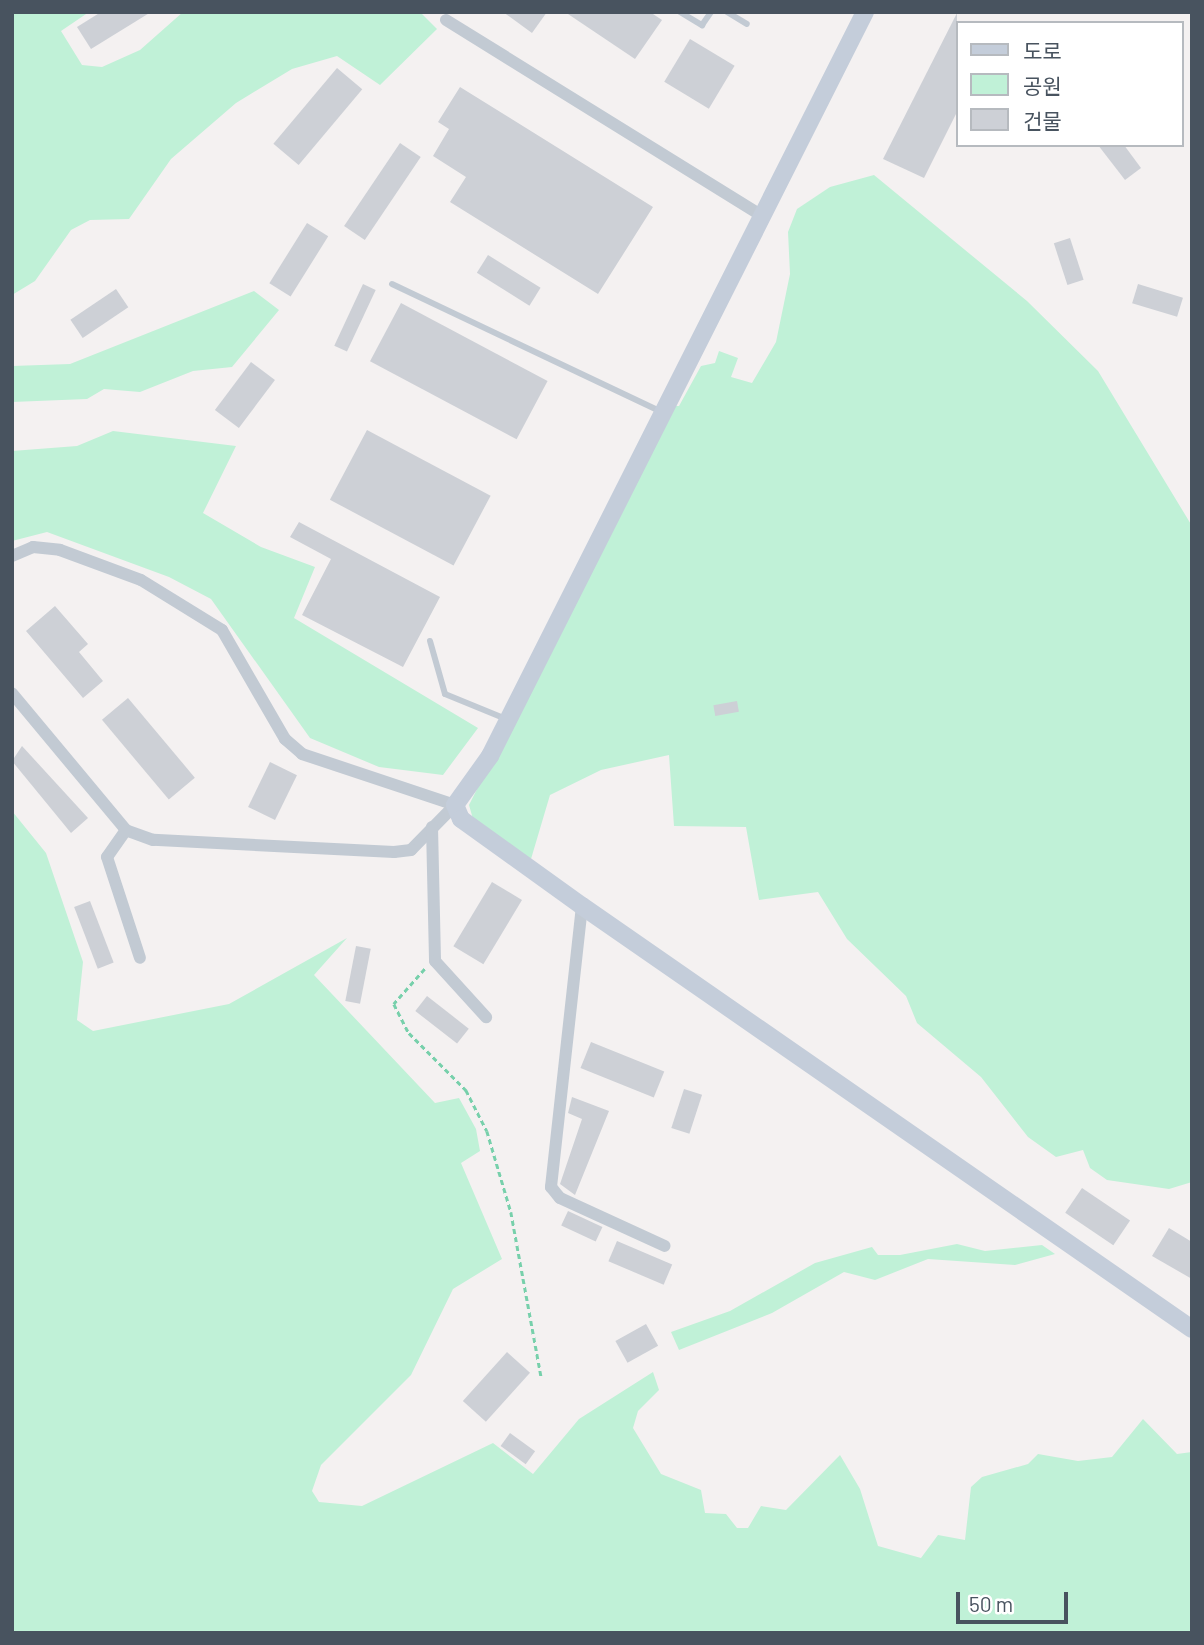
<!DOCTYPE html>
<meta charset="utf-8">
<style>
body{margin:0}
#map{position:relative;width:1204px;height:1645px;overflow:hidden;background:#f4f1f1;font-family:Barlow,"Noto Sans KR",sans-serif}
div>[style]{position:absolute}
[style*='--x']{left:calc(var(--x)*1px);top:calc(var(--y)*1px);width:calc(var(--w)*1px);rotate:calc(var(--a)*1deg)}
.green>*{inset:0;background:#c0f1d7}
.building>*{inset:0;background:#cdd0d6;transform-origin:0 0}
.path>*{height:2.5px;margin-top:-1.25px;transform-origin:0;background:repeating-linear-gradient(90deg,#77d0ab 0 5px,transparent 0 8.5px)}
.lane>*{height:6px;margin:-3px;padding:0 3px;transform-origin:3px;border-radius:3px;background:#c2cad3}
.street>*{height:12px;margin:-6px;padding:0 6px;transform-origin:6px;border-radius:6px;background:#c2cad3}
.secondary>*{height:18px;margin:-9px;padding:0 9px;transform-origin:9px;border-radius:9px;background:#c4cdda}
span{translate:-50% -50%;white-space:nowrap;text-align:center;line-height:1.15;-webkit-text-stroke:7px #fff;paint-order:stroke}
.frame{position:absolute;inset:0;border:14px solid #48535f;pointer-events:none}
.legend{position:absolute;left:956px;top:21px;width:228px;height:126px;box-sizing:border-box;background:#fff;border:2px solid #b6babf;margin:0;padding:9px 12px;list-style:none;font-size:21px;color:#48535f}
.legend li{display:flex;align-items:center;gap:14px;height:35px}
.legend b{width:35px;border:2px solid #b6babf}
.scale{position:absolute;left:956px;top:1592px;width:112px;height:32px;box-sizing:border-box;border:4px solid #48535f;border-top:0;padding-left:9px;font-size:21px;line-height:24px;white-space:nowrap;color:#48535f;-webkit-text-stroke:5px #fff;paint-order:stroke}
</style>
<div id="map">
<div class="green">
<i style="clip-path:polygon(12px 12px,89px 12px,61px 31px,82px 65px,102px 67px,140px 50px,183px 12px,420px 12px,437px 29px,380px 85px,337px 56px,292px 69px,236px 103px,171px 159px,129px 219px,90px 220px,71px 230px,35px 281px,12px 295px)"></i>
<i style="clip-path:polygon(874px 175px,1027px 301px,1098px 371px,1192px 526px,1192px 1182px,1169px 1189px,1107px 1180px,1090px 1168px,1083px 1150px,1056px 1157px,1028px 1137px,981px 1077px,917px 1023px,906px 996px,847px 939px,818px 892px,759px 900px,746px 827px,674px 826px,669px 755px,601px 770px,550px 795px,531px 859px,473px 819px,469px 805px,670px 406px,679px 406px,701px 366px,715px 363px,719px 351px,738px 358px,731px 377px,752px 383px,776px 342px,790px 274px,788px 232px,797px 209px,830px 187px)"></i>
<i style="clip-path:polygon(254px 291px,279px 310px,232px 367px,193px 371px,140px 392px,104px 389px,87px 399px,12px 402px,12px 366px,70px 364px)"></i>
<i style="clip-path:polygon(113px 431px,236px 446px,203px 513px,261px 547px,315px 567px,294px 618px,478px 728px,443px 775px,379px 767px,310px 738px,211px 599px,169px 577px,47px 532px,12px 541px,12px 451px,77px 446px)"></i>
<i style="clip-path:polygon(12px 811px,46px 853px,83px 962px,77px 1020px,93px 1031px,229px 1004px,347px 938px,314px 975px,435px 1103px,459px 1098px,476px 1129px,480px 1151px,461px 1163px,502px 1259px,453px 1289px,411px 1375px,321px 1465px,312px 1491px,319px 1502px,362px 1506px,493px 1443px,533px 1474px,579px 1419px,653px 1372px,659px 1390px,638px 1411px,633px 1428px,661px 1474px,701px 1490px,705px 1513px,726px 1514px,737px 1528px,748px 1528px,761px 1506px,786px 1510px,840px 1455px,860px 1489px,878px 1546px,921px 1558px,938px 1535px,965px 1540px,971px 1487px,982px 1477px,1028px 1464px,1038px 1454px,1078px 1461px,1112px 1457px,1143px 1419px,1177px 1454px,1192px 1452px,1192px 1633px,12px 1633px)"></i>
<i style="clip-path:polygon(957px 1244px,985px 1251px,1042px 1245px,1055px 1254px,1015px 1265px,928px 1259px,875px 1280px,844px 1272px,772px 1313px,679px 1350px,671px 1332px,730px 1311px,815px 1263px,872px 1247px,878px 1255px,900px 1255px)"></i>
</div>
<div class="building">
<i style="clip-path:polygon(101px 12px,151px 12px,91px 49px,77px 27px)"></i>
<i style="clip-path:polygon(503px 12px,547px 12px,532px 33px)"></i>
<i style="clip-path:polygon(565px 12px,650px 12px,662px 20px,635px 59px)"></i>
<i style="clip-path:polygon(957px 13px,957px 112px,924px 178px,883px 159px)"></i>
<i style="left:690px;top:39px;width:52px;height:50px;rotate:31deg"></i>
<i style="left:337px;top:68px;width:33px;height:99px;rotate:40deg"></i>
<i style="clip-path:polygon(460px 87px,653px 207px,598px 294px,450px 202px,466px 177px,433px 156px,449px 129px,438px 122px)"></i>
<i style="left:400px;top:143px;width:25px;height:100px;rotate:34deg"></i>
<i style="clip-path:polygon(1098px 145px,1124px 145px,1141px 168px,1125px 180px)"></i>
<i style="left:307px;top:223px;width:25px;height:71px;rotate:32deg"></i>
<i style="left:1070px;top:238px;width:44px;height:17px;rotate:72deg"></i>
<i style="left:488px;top:255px;width:62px;height:21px;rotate:32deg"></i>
<i style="left:363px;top:284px;width:14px;height:68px;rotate:25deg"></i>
<i style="left:1138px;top:284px;width:47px;height:20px;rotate:17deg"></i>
<i style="left:116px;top:289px;width:22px;height:55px;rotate:56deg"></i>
<i style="left:401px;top:303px;width:166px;height:66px;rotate:28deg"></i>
<i style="left:251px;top:362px;width:30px;height:60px;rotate:37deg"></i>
<i style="left:367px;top:430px;width:140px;height:79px;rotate:28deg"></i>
<i style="clip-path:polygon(299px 522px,440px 597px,403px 667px,302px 615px,331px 559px,290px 537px)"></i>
<i style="clip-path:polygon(55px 606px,88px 644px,79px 652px,103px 681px,83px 698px,26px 631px)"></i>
<i style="left:128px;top:698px;width:104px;height:34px;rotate:50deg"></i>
<i style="left:737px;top:701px;width:11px;height:24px;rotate:80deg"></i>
<i style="clip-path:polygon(22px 746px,88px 818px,71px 833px,12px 761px)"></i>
<i style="left:270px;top:762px;width:30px;height:50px;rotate:26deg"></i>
<i style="left:492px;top:882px;width:35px;height:75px;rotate:31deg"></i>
<i style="left:90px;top:901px;width:66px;height:17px;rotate:69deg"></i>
<i style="left:356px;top:946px;width:15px;height:56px;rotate:11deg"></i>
<i style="left:427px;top:996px;width:53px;height:19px;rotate:38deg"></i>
<i style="left:591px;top:1042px;width:79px;height:28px;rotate:22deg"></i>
<i style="left:684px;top:1089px;width:19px;height:41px;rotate:18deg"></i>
<i style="clip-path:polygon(572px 1097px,609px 1111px,575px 1195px,560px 1184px,582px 1119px,568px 1113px)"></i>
<i style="left:1082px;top:1188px;width:58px;height:30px;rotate:34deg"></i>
<i style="left:568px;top:1211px;width:38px;height:16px;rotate:25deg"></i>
<i style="clip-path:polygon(1169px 1228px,1192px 1242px,1192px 1279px,1152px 1256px)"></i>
<i style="left:617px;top:1241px;width:60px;height:22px;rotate:23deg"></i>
<i style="left:646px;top:1324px;width:25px;height:35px;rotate:61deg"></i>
<i style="left:507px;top:1352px;width:31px;height:66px;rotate:42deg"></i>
<i style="left:510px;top:1433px;width:31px;height:16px;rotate:36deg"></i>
</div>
<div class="path">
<i style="--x:425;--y:969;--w:47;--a:131.5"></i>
<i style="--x:394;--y:1004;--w:33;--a:63"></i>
<i style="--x:409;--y:1033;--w:81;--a:45"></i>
<i style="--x:466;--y:1090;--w:46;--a:62.9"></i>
<i style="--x:487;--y:1131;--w:84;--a:73.5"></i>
<i style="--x:511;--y:1212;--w:167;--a:79.6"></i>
</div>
<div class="lane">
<i style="--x:680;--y:12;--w:26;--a:31"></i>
<i style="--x:702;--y:25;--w:16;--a:-55"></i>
<i style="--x:727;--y:12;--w:23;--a:31"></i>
<i style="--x:392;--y:284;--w:298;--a:25.4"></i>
<i style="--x:430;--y:641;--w:55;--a:74.2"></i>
<i style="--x:445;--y:694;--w:66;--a:22.3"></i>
</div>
<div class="street">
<i style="--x:446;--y:20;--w:370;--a:31.8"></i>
<i style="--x:12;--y:556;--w:23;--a:-23"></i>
<i style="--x:33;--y:547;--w:27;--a:6"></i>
<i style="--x:60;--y:550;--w:86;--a:20.3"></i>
<i style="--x:141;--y:580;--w:95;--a:31.7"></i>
<i style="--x:222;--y:630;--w:126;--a:60"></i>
<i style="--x:285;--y:739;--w:23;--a:41"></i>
<i style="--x:302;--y:754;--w:161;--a:18.4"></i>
<i style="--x:455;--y:805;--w:63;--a:134.4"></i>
<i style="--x:411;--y:850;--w:17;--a:173"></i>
<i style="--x:394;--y:852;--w:241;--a:-177.1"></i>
<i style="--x:153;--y:840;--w:29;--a:-160"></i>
<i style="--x:126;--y:830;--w:178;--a:-129.8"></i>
<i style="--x:432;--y:827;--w:134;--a:88.7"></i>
<i style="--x:435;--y:961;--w:76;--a:47.7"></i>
<i style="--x:126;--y:830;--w:33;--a:125"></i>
<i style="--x:107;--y:857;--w:106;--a:71.9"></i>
<i style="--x:582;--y:906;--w:283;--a:96.3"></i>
<i style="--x:551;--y:1187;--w:14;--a:51"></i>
<i style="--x:560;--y:1198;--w:115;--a:24.6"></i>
</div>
<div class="secondary">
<i style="--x:865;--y:12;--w:833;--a:116.75"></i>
<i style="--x:490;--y:756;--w:60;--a:125.5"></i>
<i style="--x:455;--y:805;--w:15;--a:67"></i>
<i style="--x:461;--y:819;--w:149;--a:35.7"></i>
<i style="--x:582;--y:906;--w:742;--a:34.74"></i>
</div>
<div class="frame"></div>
<ul class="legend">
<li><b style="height:9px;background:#c4cdda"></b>도로</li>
<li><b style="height:19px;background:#c0f1d7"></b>공원</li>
<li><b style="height:19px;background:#cdd0d6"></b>건물</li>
</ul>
<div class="scale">50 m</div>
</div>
